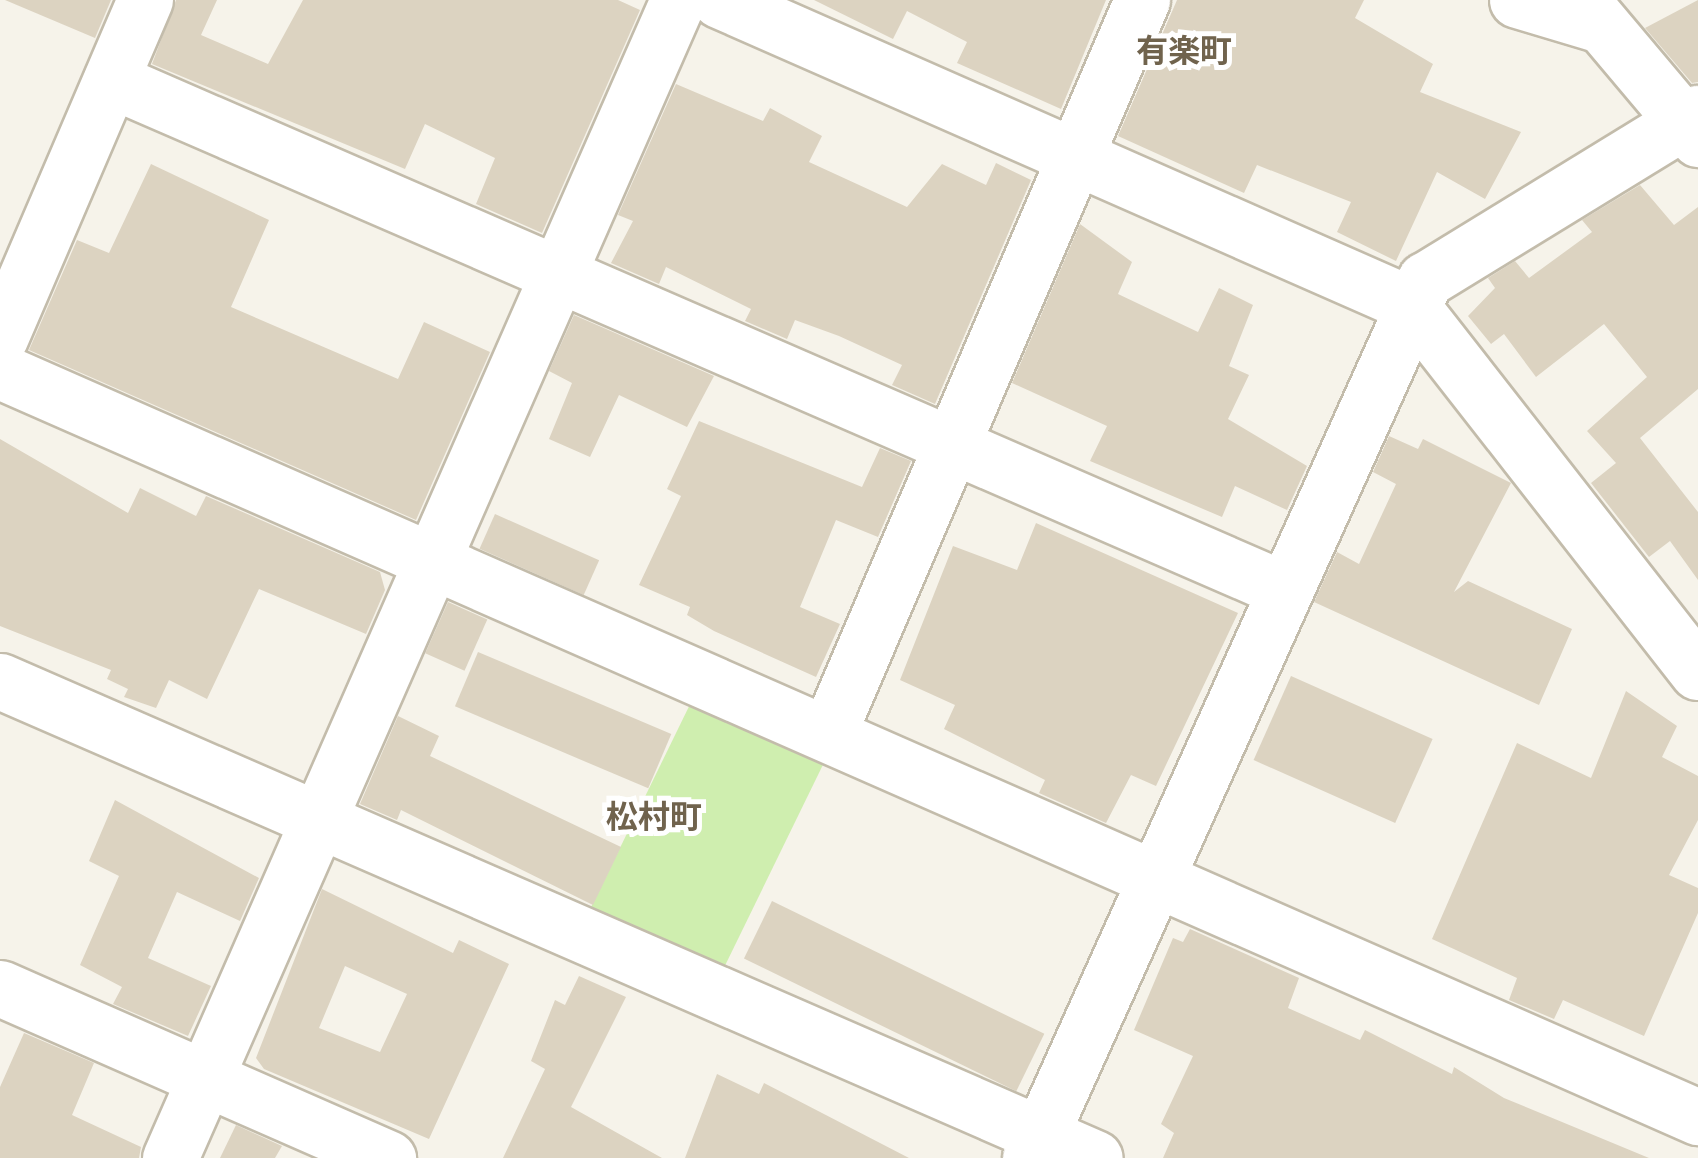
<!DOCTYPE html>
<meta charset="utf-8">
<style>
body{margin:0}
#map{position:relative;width:1698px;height:1158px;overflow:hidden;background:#f6f3ea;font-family:"Fira Sans Condensed","Noto Sans JP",sans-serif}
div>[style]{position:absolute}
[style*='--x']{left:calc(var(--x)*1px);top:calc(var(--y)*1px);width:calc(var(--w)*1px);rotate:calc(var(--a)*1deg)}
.green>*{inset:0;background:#cfeeaf;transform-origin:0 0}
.building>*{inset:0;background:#dcd3c1;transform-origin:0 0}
.roads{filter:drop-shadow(2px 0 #c3bcab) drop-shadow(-2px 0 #c3bcab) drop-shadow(0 2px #c3bcab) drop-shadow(0 -2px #c3bcab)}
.minor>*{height:55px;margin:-27.5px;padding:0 27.5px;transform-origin:27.5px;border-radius:27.5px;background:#fff}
span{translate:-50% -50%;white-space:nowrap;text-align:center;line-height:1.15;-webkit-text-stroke:10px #fff;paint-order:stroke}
.quarter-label{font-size:32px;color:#70634d;font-weight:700}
</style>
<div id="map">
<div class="green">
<i style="left:697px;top:690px;width:146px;height:254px;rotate:26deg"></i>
</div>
<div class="building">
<i style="clip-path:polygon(5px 0,111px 0,95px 38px)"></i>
<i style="clip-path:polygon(176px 0,217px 0,201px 35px,268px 64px,303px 0,618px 0,640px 10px,542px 233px,476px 204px,495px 158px,425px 124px,405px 169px,152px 64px)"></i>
<i style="clip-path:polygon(814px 0,1106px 0,1061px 109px,957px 63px,967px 42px,907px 11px,893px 39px)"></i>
<i style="clip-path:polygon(1177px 0,1364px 0,1355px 18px,1433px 64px,1420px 92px,1521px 132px,1485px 199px,1437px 172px,1396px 261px,1337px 232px,1351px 202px,1257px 165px,1244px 193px,1118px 136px)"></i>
<i style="clip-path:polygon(1698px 0,1698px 82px,1692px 83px,1645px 28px)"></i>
<i style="clip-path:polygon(676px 84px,763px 121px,770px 108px,822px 136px,809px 162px,907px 207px,942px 164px,986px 185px,996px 163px,1031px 180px,935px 404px,892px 385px,902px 365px,839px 336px,795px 320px,787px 339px,745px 321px,751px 309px,666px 267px,659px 284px,611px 263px,633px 221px,618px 215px)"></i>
<i style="clip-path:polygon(151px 164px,269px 220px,231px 307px,398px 379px,424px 322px,490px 352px,416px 520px,29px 350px,77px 240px,109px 253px)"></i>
<i style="clip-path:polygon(1640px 185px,1674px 225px,1698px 207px,1698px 389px,1640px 438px,1698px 512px,1698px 580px,1670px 541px,1649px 557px,1591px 483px,1616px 463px,1587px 431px,1647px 377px,1604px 324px,1536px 377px,1504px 334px,1491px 344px,1468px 316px,1495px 288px,1488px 278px,1515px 261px,1529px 278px,1592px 232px,1582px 220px)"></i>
<i style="clip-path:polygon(1080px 224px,1132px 262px,1118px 294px,1198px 332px,1219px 288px,1253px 305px,1229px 366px,1249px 375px,1228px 419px,1307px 466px,1287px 510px,1235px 486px,1222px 517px,1090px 461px,1107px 426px,1012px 383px)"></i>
<i style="clip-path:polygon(574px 315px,714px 376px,687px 427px,619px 395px,590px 457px,549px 439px,572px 383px,549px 371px)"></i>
<i style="clip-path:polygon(699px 421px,862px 487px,880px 448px,911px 461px,878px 537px,836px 520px,800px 607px,840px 624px,816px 677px,714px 631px,687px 615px,690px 607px,639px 585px,681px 496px,667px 489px)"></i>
<i style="clip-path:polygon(1389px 436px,1418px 449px,1423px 439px,1511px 483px,1454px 592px,1468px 581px,1572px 629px,1539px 705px,1314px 602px,1337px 552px,1359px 564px,1396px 484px,1373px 472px)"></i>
<i style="clip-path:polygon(0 439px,128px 513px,140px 488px,196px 516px,206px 496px,380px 572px,385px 590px,366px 634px,259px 589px,207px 699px,169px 680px,156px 708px,124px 697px,128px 689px,107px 679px,111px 670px,0 626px)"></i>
<i style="left:495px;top:514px;width:114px;height:38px;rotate:24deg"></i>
<i style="clip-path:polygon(1036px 523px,1238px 613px,1156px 786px,1131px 775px,1106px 823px,1039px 793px,1045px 780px,944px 729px,955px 705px,900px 680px,953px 546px,1017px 570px)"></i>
<i style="left:448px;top:602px;width:43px;height:56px;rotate:24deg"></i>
<i style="left:478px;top:652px;width:210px;height:59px;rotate:23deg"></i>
<i style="left:1291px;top:676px;width:155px;height:92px;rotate:24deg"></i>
<i style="clip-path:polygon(1626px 691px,1677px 726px,1662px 757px,1698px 776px,1698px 820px,1669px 875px,1698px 888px,1698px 913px,1644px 1036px,1563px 1000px,1554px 1019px,1509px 1000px,1517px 978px,1432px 939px,1517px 743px,1591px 778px)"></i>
<i style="clip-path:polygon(398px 716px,439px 736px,430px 756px,621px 847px,593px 905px,401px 810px,397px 820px,360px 804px)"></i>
<i style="clip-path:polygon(115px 800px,259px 878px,240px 921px,177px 892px,148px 958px,211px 986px,188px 1036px,113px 1004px,122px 987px,80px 965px,119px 876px,89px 861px)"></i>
<i style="clip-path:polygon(evenodd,322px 889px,453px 953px,459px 940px,509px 964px,429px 1139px,264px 1069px,256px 1058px,322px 889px,345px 966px,407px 994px,380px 1052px,319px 1028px,345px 966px)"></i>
<i style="left:772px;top:901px;width:303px;height:64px;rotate:26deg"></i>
<i style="clip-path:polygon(1190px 929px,1299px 978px,1288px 1008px,1360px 1040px,1365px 1030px,1452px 1074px,1454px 1067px,1504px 1098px,1649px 1158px,1163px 1158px,1174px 1133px,1161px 1124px,1193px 1056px,1134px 1030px,1173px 938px,1183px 942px)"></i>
<i style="clip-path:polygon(579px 976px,626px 997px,571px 1107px,662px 1158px,503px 1158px,545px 1069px,531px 1061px,555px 1000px,565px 1005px)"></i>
<i style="clip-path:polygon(24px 1033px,94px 1063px,72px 1115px,141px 1147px,139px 1158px,0 1158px,0 1087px)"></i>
<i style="clip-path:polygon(717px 1074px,759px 1094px,764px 1083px,909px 1158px,685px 1158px)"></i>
<i style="clip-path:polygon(236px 1125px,282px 1146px,275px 1158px,220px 1158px)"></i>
</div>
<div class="roads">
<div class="minor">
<i style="--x:719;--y:0;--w:755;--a:23.75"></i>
<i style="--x:1410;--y:304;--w:467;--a:52"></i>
<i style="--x:1517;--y:0;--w:88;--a:16.6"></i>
<i style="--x:1581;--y:0;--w:182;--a:49.9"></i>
<i style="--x:111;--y:80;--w:1276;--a:23.47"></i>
<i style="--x:0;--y:338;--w:368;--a:-66.8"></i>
<i style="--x:0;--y:371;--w:1855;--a:23.72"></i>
<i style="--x:0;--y:681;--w:1194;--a:23.54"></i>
<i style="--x:830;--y:729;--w:793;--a:-66.83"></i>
<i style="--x:0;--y:988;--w:424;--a:23.7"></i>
<i style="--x:170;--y:1158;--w:1265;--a:-66.31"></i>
<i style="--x:1030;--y:1158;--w:963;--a:-65.78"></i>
<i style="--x:1425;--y:280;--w:320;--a:-31.5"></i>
</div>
</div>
<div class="quarter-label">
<span style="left:1184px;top:51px">有楽町</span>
<span style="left:654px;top:817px">松村町</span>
</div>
</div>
